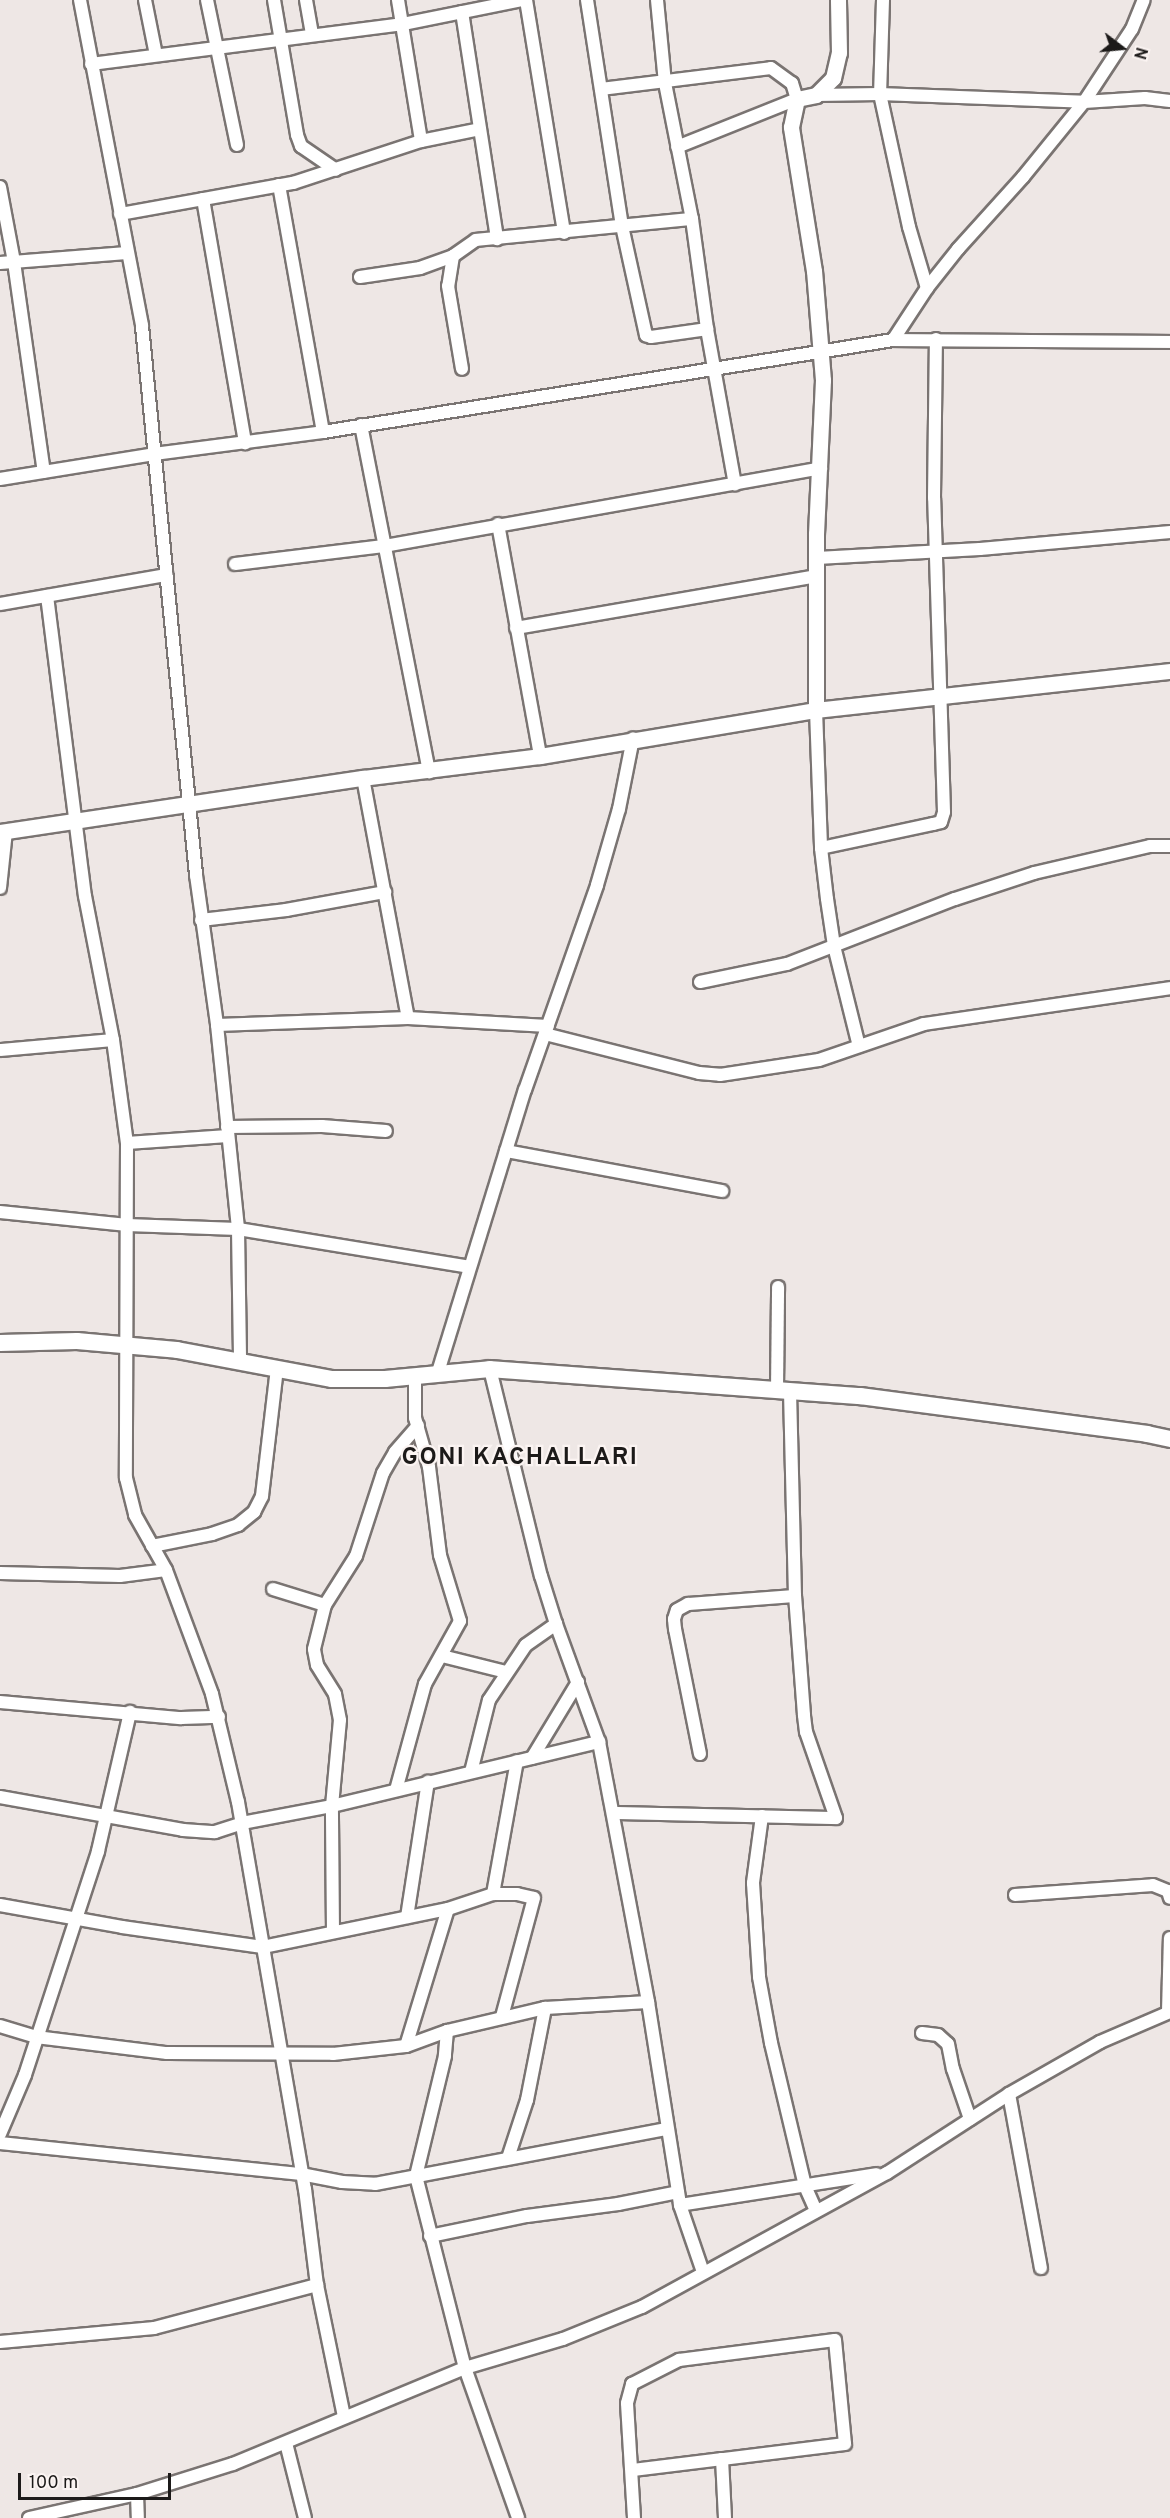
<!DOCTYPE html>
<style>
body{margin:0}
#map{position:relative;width:1170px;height:2518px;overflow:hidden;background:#eee7e5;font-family:Overpass,sans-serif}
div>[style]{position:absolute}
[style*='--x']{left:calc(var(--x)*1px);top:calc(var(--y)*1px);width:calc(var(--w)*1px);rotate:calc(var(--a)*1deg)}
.roads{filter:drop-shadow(2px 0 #7a7472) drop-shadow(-2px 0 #7a7472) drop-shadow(0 2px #7a7472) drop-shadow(0 -2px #7a7472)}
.minor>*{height:12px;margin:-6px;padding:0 6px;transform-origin:6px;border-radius:6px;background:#fff}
.tertiary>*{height:15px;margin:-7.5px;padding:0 7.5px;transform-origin:7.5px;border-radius:7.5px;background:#fff}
.secondary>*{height:16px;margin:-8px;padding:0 8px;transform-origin:8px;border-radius:8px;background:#fff}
span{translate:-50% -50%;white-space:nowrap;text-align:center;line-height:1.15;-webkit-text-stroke:4.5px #fbf4f2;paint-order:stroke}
.district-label{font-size:24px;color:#1c1a19;font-weight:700;letter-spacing:1.5px}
.north{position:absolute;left:1092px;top:18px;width:60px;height:60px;-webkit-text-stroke:4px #fbf4f2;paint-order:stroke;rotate:106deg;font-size:16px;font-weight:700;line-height:24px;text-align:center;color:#1c1a19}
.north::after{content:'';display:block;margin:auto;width:21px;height:27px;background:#1c1a19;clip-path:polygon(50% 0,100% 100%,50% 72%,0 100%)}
.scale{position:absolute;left:18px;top:2473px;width:153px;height:27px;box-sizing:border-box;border:3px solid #1c1a19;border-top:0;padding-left:8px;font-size:18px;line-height:21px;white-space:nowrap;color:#1c1a19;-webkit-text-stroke:4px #fbf4f2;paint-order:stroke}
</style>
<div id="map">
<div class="roads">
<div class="minor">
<i style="--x:80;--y:0;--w:332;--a:79.2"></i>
<i style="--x:142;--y:326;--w:552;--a:84.38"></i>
<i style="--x:196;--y:875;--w:151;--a:82"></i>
<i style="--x:217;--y:1025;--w:205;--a:84.1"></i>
<i style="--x:238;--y:1229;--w:132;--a:89.1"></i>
<i style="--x:145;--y:0;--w:56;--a:78.7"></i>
<i style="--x:207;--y:0;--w:148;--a:78.3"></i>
<i style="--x:274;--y:0;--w:137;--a:80.3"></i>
<i style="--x:297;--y:135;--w:12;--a:70"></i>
<i style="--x:301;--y:146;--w:42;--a:34.4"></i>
<i style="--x:306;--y:0;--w:35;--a:80"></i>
<i style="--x:398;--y:0;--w:143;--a:80.7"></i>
<i style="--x:526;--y:0;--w:236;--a:80.7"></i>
<i style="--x:587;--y:0;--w:229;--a:81.2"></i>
<i style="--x:622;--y:226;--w:112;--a:77.6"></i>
<i style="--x:646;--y:335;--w:5;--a:22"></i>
<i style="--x:651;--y:337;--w:57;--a:-8.1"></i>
<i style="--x:657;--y:0;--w:83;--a:84.5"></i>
<i style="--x:665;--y:83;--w:139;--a:78.8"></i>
<i style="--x:692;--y:219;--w:111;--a:82.2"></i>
<i style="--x:707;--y:329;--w:158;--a:79.8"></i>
<i style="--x:883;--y:0;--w:94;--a:91.8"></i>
<i style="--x:880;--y:94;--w:136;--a:77.7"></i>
<i style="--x:909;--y:227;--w:64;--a:73.6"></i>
<i style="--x:462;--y:12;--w:230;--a:81.2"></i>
<i style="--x:91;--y:64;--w:315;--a:-7.3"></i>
<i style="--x:403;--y:24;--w:121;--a:-11.4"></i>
<i style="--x:601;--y:89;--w:171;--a:-7"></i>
<i style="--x:771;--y:68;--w:26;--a:36"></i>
<i style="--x:792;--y:83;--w:17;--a:73"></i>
<i style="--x:797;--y:99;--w:129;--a:158.2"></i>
<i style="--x:816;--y:95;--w:64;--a:-0.9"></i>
<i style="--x:880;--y:94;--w:204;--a:2.2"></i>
<i style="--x:1084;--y:102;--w:61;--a:-3.8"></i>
<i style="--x:1145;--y:98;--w:25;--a:7"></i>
<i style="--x:279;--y:185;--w:251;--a:79.9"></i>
<i style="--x:0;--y:187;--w:76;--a:79.4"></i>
<i style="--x:14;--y:262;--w:212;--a:81.9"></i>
<i style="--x:203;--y:199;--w:248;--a:80.2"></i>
<i style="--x:120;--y:214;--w:176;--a:-10.2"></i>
<i style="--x:293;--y:183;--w:135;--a:-18.2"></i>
<i style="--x:421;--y:141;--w:60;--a:-11.5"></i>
<i style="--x:453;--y:256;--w:30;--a:99"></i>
<i style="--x:448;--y:286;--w:84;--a:80.4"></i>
<i style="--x:0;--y:263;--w:127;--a:-4.5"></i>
<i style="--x:360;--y:277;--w:61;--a:-8.5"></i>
<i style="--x:420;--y:268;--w:35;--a:-20"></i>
<i style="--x:453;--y:256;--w:28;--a:-35"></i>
<i style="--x:476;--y:240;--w:217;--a:-5.6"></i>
<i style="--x:893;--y:340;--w:62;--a:-56.8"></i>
<i style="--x:927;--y:288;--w:50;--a:-51.5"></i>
<i style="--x:958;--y:249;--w:97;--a:-47.9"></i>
<i style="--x:1023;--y:177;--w:97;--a:-50.9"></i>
<i style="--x:1084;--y:102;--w:87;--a:-56.7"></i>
<i style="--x:1132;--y:29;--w:31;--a:-68"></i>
<i style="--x:361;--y:425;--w:354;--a:78.9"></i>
<i style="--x:0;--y:479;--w:156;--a:-9.2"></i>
<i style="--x:154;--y:454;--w:170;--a:-7.4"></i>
<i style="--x:323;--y:432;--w:577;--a:-9.17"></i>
<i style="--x:893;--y:340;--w:277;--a:0.4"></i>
<i style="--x:498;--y:524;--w:236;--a:79.7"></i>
<i style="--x:817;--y:558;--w:163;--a:-3.2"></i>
<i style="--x:980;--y:549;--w:191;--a:-5.1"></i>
<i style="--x:235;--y:564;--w:150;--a:-6.9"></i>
<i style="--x:384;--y:546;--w:444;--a:-10.1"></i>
<i style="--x:47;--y:596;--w:302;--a:82.8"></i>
<i style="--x:85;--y:896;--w:147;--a:79"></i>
<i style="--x:113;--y:1040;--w:104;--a:82.3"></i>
<i style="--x:127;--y:1143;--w:335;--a:90.2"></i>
<i style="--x:126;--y:1478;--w:38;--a:76"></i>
<i style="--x:135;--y:1515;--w:63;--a:60.6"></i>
<i style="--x:166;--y:1570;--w:132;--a:69.6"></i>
<i style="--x:212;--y:1694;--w:111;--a:76.5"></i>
<i style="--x:238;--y:1802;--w:393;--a:80.2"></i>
<i style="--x:305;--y:2189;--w:97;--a:82.9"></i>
<i style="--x:317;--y:2285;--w:135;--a:78.4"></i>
<i style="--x:0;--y:604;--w:169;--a:-9.9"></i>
<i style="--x:516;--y:628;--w:304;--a:-9.8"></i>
<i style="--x:816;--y:710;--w:138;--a:87.9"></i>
<i style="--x:821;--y:848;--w:51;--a:83.3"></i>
<i style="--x:827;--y:899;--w:48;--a:81.5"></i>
<i style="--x:834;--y:946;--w:103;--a:76"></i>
<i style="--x:363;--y:778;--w:244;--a:79.4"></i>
<i style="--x:821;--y:848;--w:115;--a:-12.1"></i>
<i style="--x:933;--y:824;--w:8;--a:-14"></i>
<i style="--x:941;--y:822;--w:10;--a:-73"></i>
<i style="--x:944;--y:812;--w:314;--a:-91.8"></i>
<i style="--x:934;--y:498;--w:159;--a:-89.3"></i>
<i style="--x:0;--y:888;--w:57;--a:-84"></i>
<i style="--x:201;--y:920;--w:86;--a:-6.7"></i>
<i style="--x:286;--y:910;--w:101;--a:-10.3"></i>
<i style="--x:700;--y:982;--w:89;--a:-11.7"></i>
<i style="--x:787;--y:964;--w:180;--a:-21.2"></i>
<i style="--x:955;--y:899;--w:83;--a:-18.2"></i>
<i style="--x:1034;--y:873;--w:119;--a:-13.1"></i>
<i style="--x:1150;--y:846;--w:20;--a:0"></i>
<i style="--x:217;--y:1025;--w:191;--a:-2.1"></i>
<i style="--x:408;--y:1018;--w:140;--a:3.3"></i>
<i style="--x:545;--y:1034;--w:159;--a:14.2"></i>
<i style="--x:699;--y:1073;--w:21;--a:5"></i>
<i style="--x:720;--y:1075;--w:100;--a:-8.6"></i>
<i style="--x:819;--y:1060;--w:111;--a:-18.9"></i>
<i style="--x:924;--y:1024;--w:249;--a:-8.3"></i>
<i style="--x:0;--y:1050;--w:113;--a:-5.1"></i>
<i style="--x:227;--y:1127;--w:95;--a:-0.6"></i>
<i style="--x:322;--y:1126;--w:64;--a:4.5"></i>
<i style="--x:127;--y:1143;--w:101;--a:-4"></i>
<i style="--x:506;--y:1151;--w:220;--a:10.5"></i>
<i style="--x:0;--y:1212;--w:128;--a:5.8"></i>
<i style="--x:127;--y:1225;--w:111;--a:2.1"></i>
<i style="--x:238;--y:1229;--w:234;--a:9.3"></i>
<i style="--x:490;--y:1369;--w:213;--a:76.2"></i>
<i style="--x:541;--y:1576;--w:50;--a:72.6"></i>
<i style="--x:556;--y:1624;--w:126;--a:70"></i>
<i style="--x:599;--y:1742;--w:265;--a:79.3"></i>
<i style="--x:648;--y:2002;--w:206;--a:81"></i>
<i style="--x:680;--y:2205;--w:71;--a:71.1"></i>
<i style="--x:438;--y:1372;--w:295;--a:-72.9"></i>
<i style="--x:525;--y:1090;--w:217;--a:-70.6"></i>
<i style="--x:597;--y:885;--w:79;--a:-73.9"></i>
<i style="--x:619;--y:809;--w:72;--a:-78.8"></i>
<i style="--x:777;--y:1390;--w:103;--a:-89.4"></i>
<i style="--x:152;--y:1546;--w:61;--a:-11.3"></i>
<i style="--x:212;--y:1534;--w:28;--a:-19"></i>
<i style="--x:238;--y:1525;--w:21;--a:-39"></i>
<i style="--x:254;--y:1512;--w:18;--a:-63"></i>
<i style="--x:262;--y:1496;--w:128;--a:-83.3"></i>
<i style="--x:0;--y:1573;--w:120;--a:1.4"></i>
<i style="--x:120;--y:1576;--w:46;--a:-7.4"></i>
<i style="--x:273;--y:1589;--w:54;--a:17.1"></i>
<i style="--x:442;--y:1656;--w:66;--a:14"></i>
<i style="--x:0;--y:1702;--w:182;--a:5.1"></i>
<i style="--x:181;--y:1718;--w:38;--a:-2"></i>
<i style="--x:700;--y:1754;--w:127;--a:-101.3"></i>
<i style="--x:675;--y:1629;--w:10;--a:-96"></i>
<i style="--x:674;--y:1619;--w:9;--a:-72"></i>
<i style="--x:677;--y:1610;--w:13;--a:-29"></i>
<i style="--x:688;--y:1604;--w:107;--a:-4.3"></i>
<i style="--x:532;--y:1758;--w:89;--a:-58.8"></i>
<i style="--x:471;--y:1772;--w:74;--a:-76"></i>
<i style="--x:489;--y:1700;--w:66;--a:-56.1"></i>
<i style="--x:526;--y:1645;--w:37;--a:-35"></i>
<i style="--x:396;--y:1790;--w:110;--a:-74.7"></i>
<i style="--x:425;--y:1684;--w:72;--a:-60.9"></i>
<i style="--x:460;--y:1621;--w:69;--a:-106.9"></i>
<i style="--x:440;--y:1555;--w:89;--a:-97.1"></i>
<i style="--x:429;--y:1467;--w:51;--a:-105.9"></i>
<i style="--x:415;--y:1418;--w:41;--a:-90"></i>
<i style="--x:0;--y:1797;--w:186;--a:10.2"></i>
<i style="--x:183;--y:1830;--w:32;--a:4"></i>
<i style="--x:215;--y:1832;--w:28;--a:-18"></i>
<i style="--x:242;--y:1823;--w:92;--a:-10.7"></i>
<i style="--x:332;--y:1806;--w:275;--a:-13.5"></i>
<i style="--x:613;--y:1813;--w:223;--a:1.3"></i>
<i style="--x:836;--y:1818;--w:91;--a:-109.2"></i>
<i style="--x:806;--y:1732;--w:17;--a:-97"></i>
<i style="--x:804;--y:1715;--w:119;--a:-94.3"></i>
<i style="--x:795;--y:1596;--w:205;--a:-91.4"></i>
<i style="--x:762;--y:1816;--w:68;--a:97.7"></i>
<i style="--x:753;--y:1883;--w:94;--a:86.3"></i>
<i style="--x:759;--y:1977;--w:67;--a:79.7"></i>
<i style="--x:771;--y:2043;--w:147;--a:76.6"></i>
<i style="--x:805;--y:2186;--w:27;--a:66"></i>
<i style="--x:493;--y:1894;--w:135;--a:-79.8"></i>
<i style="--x:1015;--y:1895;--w:138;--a:-4.1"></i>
<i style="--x:1153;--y:1885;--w:16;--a:22"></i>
<i style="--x:1168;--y:1891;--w:7;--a:74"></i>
<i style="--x:0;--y:1905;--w:124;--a:10.2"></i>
<i style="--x:122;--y:1927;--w:142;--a:8.1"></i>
<i style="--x:263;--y:1947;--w:189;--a:-11.6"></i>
<i style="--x:448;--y:1909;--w:47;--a:-18.4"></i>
<i style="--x:493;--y:1894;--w:24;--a:0"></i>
<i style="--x:517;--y:1894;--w:17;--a:13"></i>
<i style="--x:534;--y:1898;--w:123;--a:105.1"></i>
<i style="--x:407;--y:1917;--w:137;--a:-81.2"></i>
<i style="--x:333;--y:1932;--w:126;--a:-90.5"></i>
<i style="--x:332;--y:1806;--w:86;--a:-84.7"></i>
<i style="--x:340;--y:1720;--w:26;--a:-101"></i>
<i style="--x:335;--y:1694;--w:34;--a:-122"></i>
<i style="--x:317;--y:1665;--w:16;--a:-101"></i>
<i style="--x:314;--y:1649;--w:45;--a:-76"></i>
<i style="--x:325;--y:1605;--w:58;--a:-57.7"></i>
<i style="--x:356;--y:1556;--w:87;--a:-72"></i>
<i style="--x:383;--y:1473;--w:24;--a:-60"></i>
<i style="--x:395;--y:1452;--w:35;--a:-49"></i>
<i style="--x:1168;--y:2012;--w:74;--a:-88.5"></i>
<i style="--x:0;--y:2026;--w:38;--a:17"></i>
<i style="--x:36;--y:2037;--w:132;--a:7"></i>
<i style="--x:167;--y:2053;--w:166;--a:0.3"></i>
<i style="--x:333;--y:2054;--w:73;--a:-6.3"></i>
<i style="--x:406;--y:2046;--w:44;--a:-20.1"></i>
<i style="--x:447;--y:2031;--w:101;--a:-13.2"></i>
<i style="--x:545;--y:2008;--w:103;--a:-3.3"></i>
<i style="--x:447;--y:2031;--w:25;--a:95"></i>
<i style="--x:445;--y:2056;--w:123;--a:103.6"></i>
<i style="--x:416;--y:2176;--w:198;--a:75.7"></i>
<i style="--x:465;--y:2368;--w:159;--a:70.5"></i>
<i style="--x:922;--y:2033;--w:16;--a:7"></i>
<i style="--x:938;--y:2035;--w:13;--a:42"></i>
<i style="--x:948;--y:2044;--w:25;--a:79"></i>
<i style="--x:953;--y:2069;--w:53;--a:71.2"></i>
<i style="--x:406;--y:2046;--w:143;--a:-73"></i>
<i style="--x:1009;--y:2094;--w:177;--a:79.6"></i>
<i style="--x:0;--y:2134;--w:64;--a:-67"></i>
<i style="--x:25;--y:2075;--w:236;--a:-71.9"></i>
<i style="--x:98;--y:1851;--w:143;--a:-77"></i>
<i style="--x:0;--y:2143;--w:303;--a:5.9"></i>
<i style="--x:301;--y:2174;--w:42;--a:11"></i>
<i style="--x:342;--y:2182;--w:33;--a:3"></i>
<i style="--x:375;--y:2184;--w:297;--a:-10.7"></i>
<i style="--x:508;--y:2158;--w:61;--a:-71.9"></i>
<i style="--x:527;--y:2100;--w:94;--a:-78.9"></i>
<i style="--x:680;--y:2205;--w:199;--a:-8.9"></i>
<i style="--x:430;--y:2236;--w:99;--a:-11.7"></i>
<i style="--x:527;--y:2216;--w:92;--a:-7.5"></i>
<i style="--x:618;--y:2204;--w:61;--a:-11.3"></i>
<i style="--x:0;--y:2342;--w:155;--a:-5.2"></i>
<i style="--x:154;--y:2328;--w:169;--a:-14.8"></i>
<i style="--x:286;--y:2443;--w:77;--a:75.8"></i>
<i style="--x:633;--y:2470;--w:90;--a:-7"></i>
<i style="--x:722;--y:2459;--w:59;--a:87.1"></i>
<i style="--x:137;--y:2494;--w:24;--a:88"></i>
<i style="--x:29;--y:2518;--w:111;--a:-12.5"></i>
<i style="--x:137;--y:2494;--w:101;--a:-17.4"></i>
<i style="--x:233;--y:2464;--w:251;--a:-22.5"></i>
<i style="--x:465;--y:2368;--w:102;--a:-16.5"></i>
<i style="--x:563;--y:2339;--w:85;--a:-22.1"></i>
<i style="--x:642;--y:2307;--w:279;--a:-28.7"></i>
<i style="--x:887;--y:2173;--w:145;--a:-32.9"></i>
<i style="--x:1009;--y:2094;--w:105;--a:-29.7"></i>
<i style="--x:1100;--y:2042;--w:76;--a:-23.2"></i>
<i style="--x:634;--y:2518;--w:115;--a:-93.5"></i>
<i style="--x:627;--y:2403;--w:20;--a:-75"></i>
<i style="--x:632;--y:2384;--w:53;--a:-27.1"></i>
<i style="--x:679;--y:2360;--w:157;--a:-7.3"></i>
<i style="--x:835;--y:2340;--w:104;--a:84.5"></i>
<i style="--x:845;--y:2444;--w:124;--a:173"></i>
</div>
<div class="tertiary">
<i style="--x:816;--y:710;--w:176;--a:-90"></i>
<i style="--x:816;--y:534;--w:154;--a:-87.4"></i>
<i style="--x:823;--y:380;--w:109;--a:-94.7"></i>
<i style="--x:814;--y:271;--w:146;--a:-99.1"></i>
<i style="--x:791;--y:127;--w:29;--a:-78"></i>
<i style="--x:797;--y:99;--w:19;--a:-12"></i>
<i style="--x:816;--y:95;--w:24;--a:-45"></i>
<i style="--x:833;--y:78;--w:26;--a:-77"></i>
<i style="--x:839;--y:53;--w:53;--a:-91.1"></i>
<i style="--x:0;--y:832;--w:367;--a:-8.5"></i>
<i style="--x:363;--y:778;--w:178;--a:-7.1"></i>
<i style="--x:540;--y:756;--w:280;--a:-9.5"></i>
<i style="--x:816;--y:710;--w:356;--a:-6.3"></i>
</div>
<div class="secondary">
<i style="--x:0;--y:1343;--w:77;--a:-1.5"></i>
<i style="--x:77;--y:1341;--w:100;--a:5.1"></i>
<i style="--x:177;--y:1350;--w:158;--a:10.6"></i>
<i style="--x:332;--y:1379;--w:53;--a:0"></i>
<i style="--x:385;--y:1379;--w:105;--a:-5.4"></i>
<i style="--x:490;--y:1369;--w:371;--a:4.2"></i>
<i style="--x:860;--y:1396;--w:290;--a:7.5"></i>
<i style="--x:1147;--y:1434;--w:24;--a:12"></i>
</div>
</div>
<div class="district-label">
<span style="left:520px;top:1459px">GONI KACHALLARI</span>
</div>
<div class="north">N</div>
<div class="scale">100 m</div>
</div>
